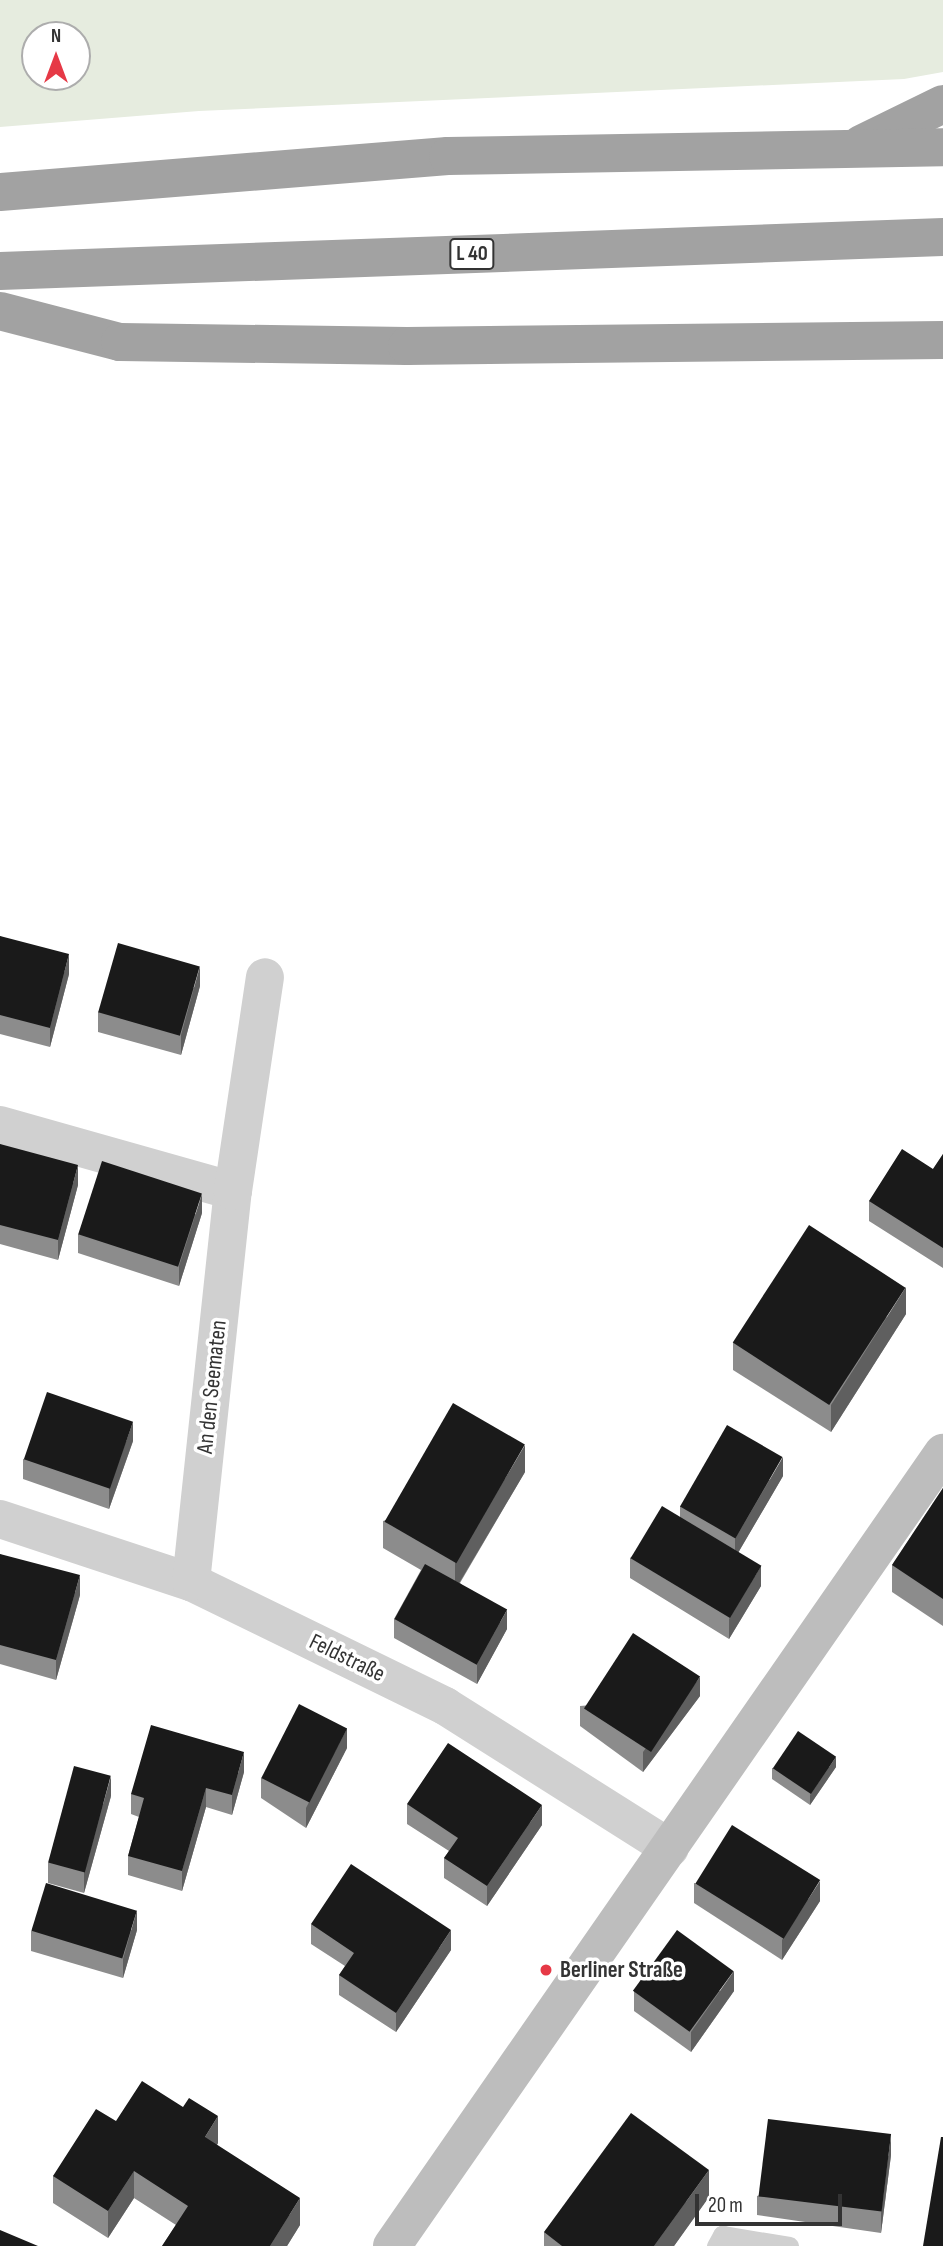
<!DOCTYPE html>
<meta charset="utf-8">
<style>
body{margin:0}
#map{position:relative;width:943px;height:2246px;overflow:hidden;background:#fff;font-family:"Sofia Sans Condensed",sans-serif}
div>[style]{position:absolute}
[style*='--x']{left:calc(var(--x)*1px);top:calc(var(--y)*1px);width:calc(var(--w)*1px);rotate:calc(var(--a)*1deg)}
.green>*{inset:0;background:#e6ecdf}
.service>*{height:19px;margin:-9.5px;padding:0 9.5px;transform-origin:9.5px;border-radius:9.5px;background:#d0d0d0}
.minor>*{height:38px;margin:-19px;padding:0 19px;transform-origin:19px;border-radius:19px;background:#d0d0d0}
.secondary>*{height:38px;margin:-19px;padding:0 19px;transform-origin:19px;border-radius:19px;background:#bdbdbd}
.trunk>*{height:38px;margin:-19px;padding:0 19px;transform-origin:19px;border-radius:19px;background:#a2a2a2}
.wall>*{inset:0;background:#8c8c8c}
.shaded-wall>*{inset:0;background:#5f5f5f}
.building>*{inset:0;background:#1a1a1a;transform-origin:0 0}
.dots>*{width:19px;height:19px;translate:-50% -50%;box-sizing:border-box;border:4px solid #fff;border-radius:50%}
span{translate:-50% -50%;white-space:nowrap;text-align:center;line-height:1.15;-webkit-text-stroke:7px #fff;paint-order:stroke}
.shield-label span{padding:2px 5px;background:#fff;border:2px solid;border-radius:5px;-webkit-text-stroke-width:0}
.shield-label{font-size:21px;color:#333;font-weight:700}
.street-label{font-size:23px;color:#333}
.poi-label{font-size:23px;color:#333;font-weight:700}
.left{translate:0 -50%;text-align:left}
.north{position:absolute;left:21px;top:21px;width:70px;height:70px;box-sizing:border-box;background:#fff;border:2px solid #adadad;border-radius:50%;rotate:0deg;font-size:19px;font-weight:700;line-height:28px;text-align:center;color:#333}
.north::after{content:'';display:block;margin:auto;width:24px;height:32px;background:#e63946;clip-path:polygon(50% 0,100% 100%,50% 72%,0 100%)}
.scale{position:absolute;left:695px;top:2194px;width:147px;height:32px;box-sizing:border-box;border:4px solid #333;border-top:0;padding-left:9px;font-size:21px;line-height:24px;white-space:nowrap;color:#333;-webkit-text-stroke:5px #fff;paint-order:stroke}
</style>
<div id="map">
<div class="green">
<i style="clip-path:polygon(evenodd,0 0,943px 0,943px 72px,904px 79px,199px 111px,0 127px,0 0,35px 35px,77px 35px,77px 77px,35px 77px,35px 35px)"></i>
</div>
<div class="service">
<i style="--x:716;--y:2246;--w:13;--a:-61"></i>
<i style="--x:722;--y:2235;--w:68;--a:9.3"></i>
</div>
<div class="minor">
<i style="--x:0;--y:1125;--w:242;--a:15.8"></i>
<i style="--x:0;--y:1519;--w:201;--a:18.3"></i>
<i style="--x:191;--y:1582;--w:283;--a:26"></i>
<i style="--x:445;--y:1706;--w:266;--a:32.3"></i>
<i style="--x:191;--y:1582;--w:393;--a:-83.9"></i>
<i style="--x:233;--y:1191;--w:216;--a:-81.5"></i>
</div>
<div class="secondary">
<i style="--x:392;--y:2246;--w:966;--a:-55.21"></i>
</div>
<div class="trunk">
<i style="--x:861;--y:144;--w:91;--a:-26"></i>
<i style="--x:0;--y:192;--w:449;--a:-4.6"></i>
<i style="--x:448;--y:156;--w:495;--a:-1"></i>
<i style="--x:0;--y:271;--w:944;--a:-2.06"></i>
<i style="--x:0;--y:311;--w:124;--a:14.5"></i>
<i style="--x:120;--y:342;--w:287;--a:0.8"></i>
<i style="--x:407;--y:346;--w:536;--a:-0.64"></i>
</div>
<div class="wall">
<i style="clip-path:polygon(0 936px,69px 974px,50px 1047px,0 1034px)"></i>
<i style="clip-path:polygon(200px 986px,181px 1055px,98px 1032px,98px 1012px)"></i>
<i style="clip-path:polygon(0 1144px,78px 1185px,58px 1260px,0 1244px)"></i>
<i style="clip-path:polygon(943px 1154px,943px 1268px,869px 1221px,869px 1201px,933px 1169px)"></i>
<i style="clip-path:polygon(202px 1213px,179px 1286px,78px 1253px,78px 1234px)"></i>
<i style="clip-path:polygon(906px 1314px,831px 1432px,733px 1370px,733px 1343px)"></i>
<i style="clip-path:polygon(133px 1441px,109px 1509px,23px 1479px,23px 1459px)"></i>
<i style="clip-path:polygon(525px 1472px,460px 1583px,507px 1629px,477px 1684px,394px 1638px,394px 1619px,421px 1570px,383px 1548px,383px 1521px)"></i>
<i style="clip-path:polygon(783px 1476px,738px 1553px,761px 1586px,729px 1639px,630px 1578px,630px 1558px,680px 1517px,680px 1506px)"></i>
<i style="clip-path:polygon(943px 1488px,943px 1626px,892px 1592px,892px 1565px)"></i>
<i style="clip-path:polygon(0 1554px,80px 1595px,56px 1680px,0 1664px)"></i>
<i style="clip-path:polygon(700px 1696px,643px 1772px,580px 1726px,580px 1706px)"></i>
<i style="clip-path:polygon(347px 1748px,306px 1828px,261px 1798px,261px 1778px)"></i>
<i style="clip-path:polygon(836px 1767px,810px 1805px,772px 1779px,772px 1768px)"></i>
<i style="clip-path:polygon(244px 1772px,232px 1815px,206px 1807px,182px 1891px,128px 1875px,128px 1856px,139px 1817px,131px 1814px,131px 1794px)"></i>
<i style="clip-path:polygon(111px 1796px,84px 1893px,48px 1883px,48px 1863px)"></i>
<i style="clip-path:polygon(407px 1804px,542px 1825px,487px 1906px,444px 1878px,444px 1858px,449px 1851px,407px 1824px)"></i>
<i style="clip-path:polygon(694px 1883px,820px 1901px,782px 1960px,694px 1903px)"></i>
<i style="clip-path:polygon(311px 1924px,451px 1950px,396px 2032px,339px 1995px,339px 1975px,345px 1966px,311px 1944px)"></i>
<i style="clip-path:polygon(137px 1930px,123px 1978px,31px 1951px,31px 1931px)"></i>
<i style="clip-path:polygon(634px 1991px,734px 1991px,691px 2052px,634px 2011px)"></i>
<i style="clip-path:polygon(116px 2121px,218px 2143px,217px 2145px,300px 2225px,287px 2246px,162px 2246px,176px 2225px,134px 2198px,108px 2238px,53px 2203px,53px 2176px)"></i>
<i style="clip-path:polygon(891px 2155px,881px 2233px,757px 2215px,757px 2196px)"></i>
<i style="clip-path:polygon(709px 2197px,674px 2246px,544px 2246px,544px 2232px)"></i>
</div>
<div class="shaded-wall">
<i style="clip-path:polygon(69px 954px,69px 974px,50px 1047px,50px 1028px)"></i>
<i style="clip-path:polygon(200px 966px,200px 986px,181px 1055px,181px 1035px)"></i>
<i style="clip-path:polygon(78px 1165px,78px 1185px,58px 1260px,58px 1240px)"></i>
<i style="clip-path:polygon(202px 1194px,202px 1213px,179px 1286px,179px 1266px)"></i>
<i style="clip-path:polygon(906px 1287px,906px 1314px,831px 1432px,831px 1405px)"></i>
<i style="clip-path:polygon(133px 1422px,133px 1441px,109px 1509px,109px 1489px)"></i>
<i style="clip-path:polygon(525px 1445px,525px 1472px,455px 1590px,455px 1563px)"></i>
<i style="clip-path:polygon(783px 1457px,783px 1476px,735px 1558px,735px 1539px)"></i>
<i style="clip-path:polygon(761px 1566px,761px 1586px,729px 1639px,729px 1619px)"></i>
<i style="clip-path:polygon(80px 1575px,80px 1595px,56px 1680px,56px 1660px)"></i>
<i style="clip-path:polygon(507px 1610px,507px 1629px,477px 1684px,477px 1664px)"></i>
<i style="clip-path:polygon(700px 1677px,700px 1696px,643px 1772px,643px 1752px)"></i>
<i style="clip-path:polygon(347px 1728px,347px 1748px,306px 1828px,306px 1808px)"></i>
<i style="clip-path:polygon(244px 1752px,244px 1772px,232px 1815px,232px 1795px)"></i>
<i style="clip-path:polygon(836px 1757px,836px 1767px,810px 1805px,810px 1795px)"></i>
<i style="clip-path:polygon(111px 1776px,111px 1796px,84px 1893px,84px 1873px)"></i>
<i style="clip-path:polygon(206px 1788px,206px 1807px,182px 1891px,182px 1871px)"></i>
<i style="clip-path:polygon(542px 1805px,542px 1825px,487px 1906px,487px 1886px)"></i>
<i style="clip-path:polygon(820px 1881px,820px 1901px,782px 1960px,782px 1940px)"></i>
<i style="clip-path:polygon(137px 1910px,137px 1930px,123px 1978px,123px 1959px)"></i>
<i style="clip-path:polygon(451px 1930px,451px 1950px,396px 2032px,396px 2013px)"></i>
<i style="clip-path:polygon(734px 1971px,734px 1991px,691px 2052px,691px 2032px)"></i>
<i style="clip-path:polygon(218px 2116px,218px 2143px,205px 2164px,205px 2137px)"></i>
<i style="clip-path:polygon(891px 2135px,891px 2155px,881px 2233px,881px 2213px)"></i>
<i style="clip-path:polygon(709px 2170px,709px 2197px,674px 2246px,654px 2246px)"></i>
<i style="clip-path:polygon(134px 2171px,134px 2198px,108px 2238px,108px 2211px)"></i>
<i style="clip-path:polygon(300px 2198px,300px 2225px,287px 2246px,270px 2246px)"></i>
</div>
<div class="building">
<i style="clip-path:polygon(0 936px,69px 954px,50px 1028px,0 1015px)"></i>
<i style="left:118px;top:943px;width:85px;height:72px;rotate:16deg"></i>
<i style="clip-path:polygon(0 1144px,78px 1165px,58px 1240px,0 1225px)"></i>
<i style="clip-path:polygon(902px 1149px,933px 1169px,943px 1154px,943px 1248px,869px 1201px)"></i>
<i style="left:102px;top:1161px;width:105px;height:77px;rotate:18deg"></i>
<i style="left:809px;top:1225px;width:115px;height:140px;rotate:33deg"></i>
<i style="left:47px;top:1392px;width:91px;height:71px;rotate:19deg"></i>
<i style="left:453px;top:1403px;width:83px;height:137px;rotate:30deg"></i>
<i style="left:727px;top:1425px;width:64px;height:94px;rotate:30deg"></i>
<i style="clip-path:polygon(943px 1488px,943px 1599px,892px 1565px)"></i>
<i style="left:662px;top:1506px;width:116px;height:61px;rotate:31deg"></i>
<i style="clip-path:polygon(0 1554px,80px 1575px,56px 1660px,0 1645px)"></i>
<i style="left:425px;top:1564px;width:94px;height:63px;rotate:29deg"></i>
<i style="left:633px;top:1633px;width:80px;height:90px;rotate:33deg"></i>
<i style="left:299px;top:1704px;width:54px;height:83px;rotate:27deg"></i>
<i style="clip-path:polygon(151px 1725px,244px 1752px,232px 1795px,206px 1788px,182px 1871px,128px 1856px,144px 1798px,131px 1794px)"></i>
<i style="left:798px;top:1731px;width:46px;height:45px;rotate:34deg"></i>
<i style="clip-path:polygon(448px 1743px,542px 1805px,487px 1886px,444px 1858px,458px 1838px,407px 1804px)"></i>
<i style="left:74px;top:1766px;width:38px;height:100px;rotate:15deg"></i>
<i style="left:732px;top:1825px;width:104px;height:69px;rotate:32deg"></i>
<i style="clip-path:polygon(351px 1864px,451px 1930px,396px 2013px,339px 1975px,354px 1953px,311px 1924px)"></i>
<i style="left:46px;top:1883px;width:95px;height:50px;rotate:17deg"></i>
<i style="left:677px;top:1930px;width:70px;height:75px;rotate:36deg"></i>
<i style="clip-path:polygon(142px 2081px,183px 2107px,189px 2098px,218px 2116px,205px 2137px,300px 2198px,270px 2246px,162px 2246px,188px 2206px,134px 2171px,108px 2211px,53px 2176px,96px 2109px,116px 2121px)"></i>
<i style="clip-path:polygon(631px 2113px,709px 2170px,654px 2246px,562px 2246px,544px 2232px)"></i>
<i style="left:768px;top:2119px;width:124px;height:78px;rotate:7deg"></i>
<i style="clip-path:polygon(941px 2137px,943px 2137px,943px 2246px,923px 2246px)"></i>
<i style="clip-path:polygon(0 2230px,38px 2246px,0 2246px)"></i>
</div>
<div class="dots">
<i style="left:546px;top:1970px;background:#e63946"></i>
</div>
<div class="shield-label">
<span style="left:472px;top:254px">L 40</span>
</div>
<div class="street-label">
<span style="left:212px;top:1387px;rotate:-84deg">An den Seematen</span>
<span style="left:347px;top:1658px;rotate:26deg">Feldstraße</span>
</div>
<div class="poi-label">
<span class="left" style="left:560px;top:1970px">Berliner Straße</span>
</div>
<div class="north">N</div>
<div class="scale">20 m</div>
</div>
